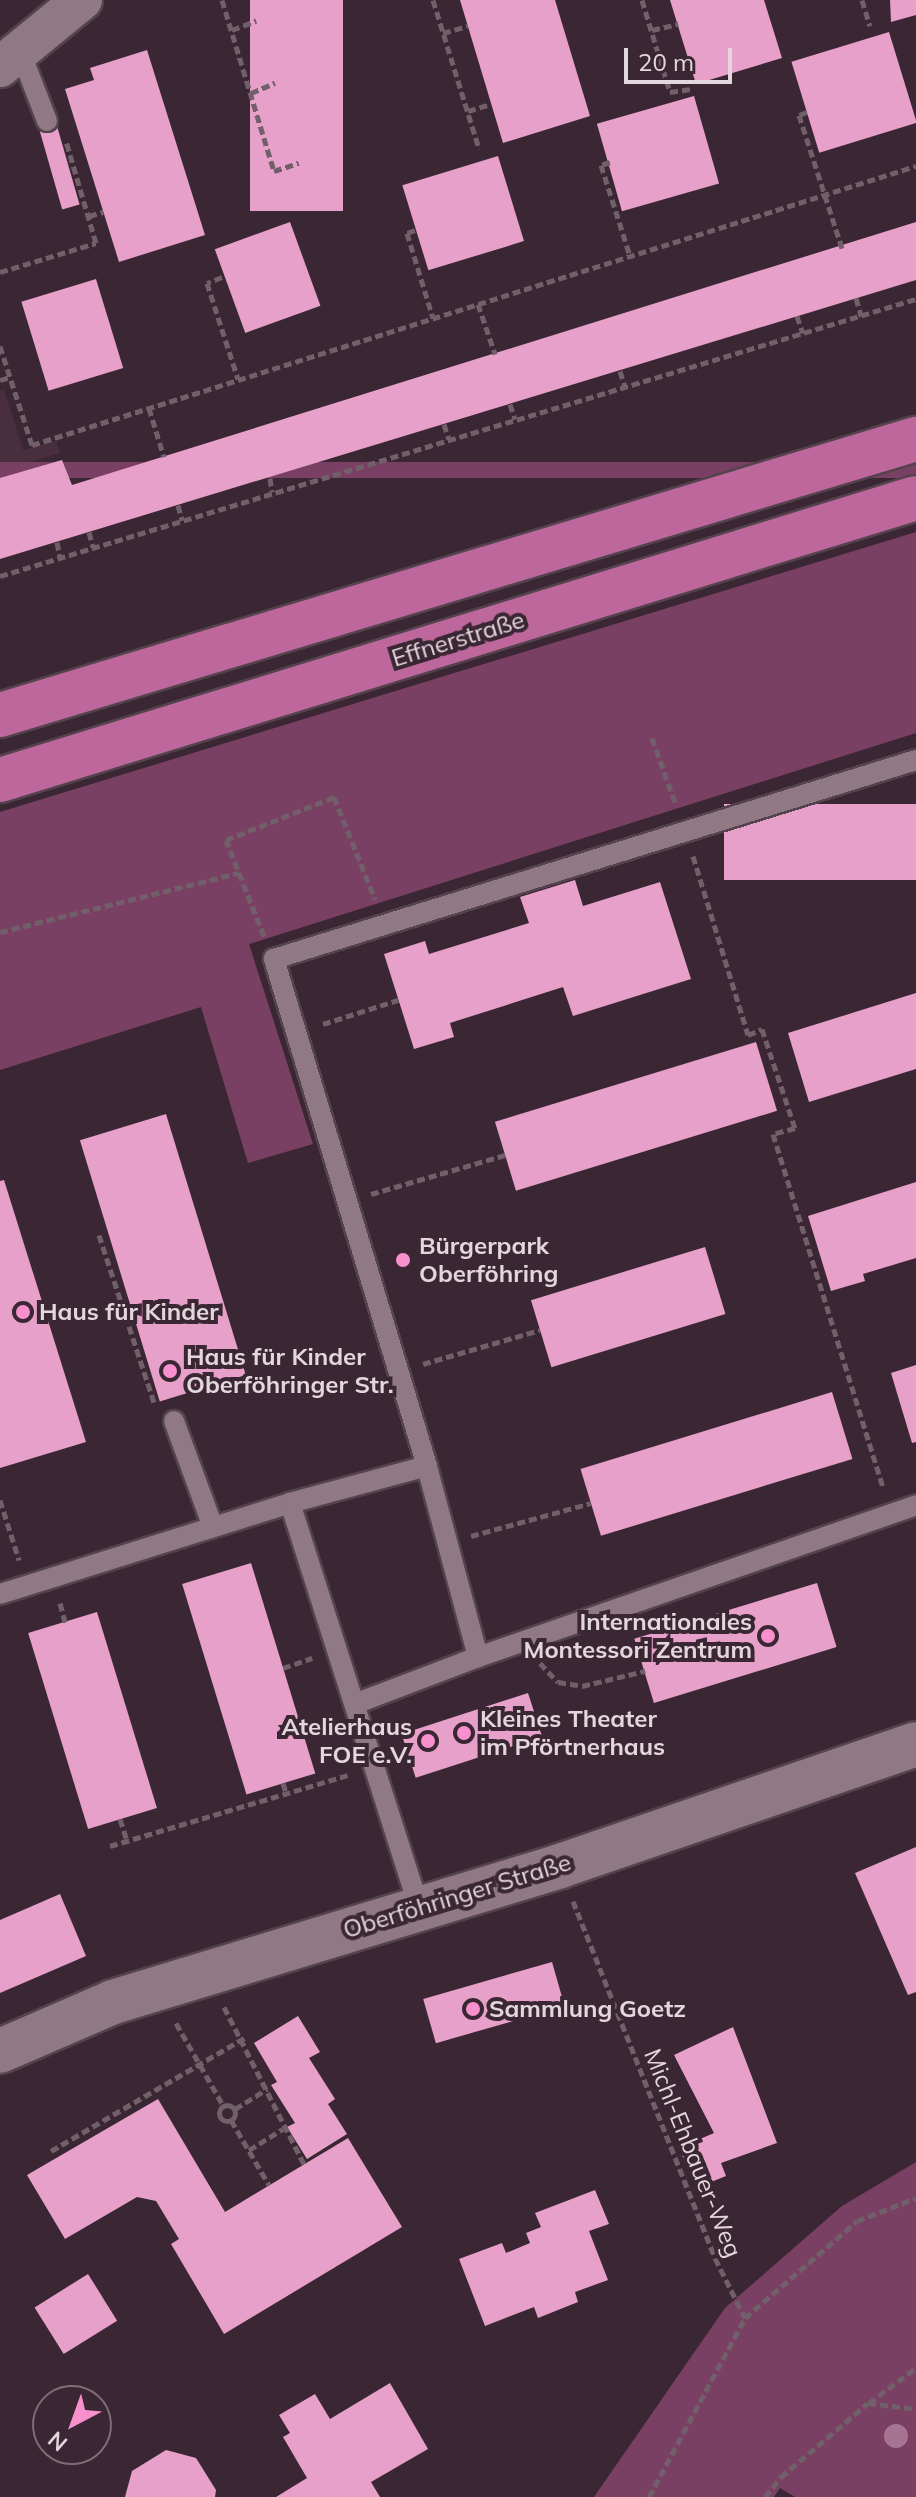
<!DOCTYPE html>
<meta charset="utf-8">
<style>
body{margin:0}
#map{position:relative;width:916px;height:2497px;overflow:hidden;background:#3b2733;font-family:Mulish,sans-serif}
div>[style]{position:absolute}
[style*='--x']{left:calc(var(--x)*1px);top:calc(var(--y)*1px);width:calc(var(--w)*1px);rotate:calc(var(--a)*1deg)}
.built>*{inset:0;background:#492f3e}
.green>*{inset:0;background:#7a4063;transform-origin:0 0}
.building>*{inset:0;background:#e7a0c9;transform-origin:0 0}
.path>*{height:5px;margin-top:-2.5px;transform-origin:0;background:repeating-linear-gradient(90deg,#715f6a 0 8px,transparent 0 12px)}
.path>.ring{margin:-2.5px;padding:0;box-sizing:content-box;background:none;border:5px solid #715f6a;border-radius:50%}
.roads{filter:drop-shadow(2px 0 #54434d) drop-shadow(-2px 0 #54434d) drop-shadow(0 2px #54434d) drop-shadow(0 -2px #54434d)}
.service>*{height:20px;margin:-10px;padding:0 10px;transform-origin:10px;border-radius:10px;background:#907885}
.minor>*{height:40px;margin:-20px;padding:0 20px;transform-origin:20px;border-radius:20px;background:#907885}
.secondary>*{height:44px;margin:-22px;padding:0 22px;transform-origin:22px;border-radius:22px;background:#907885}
.trunk>*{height:44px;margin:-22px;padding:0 22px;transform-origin:22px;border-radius:22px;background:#bd679c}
.trees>*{width:24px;height:24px;margin:-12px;border-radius:50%;background:#a67390}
.dots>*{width:22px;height:22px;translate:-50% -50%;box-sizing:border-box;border:4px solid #3b2733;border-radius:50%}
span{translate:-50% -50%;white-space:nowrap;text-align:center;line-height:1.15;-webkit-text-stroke:8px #3b2733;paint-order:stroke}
.street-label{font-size:24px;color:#e4d6dd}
.poi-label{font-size:24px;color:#e4d6dd;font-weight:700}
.left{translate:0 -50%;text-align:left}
.right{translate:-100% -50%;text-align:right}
.north{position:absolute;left:32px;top:2385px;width:80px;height:80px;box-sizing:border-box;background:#3b2733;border:2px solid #7f6d77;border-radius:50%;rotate:221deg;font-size:22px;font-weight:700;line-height:32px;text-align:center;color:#e4d6dd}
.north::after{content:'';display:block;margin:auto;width:28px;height:36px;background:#f790cd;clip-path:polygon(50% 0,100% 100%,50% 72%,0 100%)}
.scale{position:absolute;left:624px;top:48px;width:108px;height:36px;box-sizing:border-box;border:4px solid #e4d6dd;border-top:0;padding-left:10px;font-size:24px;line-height:28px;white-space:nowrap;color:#e4d6dd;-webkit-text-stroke:6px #3b2733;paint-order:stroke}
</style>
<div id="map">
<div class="built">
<i style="clip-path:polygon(4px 389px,23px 450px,56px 441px,60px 453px,0 471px,0 391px)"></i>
</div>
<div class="green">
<i style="left:916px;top:462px;width:16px;height:958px;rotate:90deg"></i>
<i style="clip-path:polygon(916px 532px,916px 733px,249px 944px,313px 1144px,248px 1163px,201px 1007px,0 1070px,0 812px)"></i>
<i style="clip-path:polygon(916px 2162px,916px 2497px,795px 2497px,780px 2488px,774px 2497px,594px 2497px,725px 2308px,842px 2206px)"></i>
</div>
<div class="building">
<i style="left:250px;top:0;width:93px;height:211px"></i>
<i style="clip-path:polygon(460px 0,555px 0,590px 116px,503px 143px)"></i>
<i style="clip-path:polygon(670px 0,764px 0,782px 58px,696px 84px)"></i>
<i style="clip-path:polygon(890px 0,916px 0,916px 15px,891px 22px)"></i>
<i style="left:889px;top:32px;width:95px;height:102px;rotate:73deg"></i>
<i style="clip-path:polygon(147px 50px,205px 235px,119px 262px,65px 89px,94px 80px,90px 68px)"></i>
<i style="left:694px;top:96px;width:91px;height:101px;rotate:74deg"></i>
<i style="left:55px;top:119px;width:89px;height:18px;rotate:74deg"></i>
<i style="left:498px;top:156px;width:89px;height:100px;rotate:73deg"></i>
<i style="left:290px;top:222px;width:89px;height:80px;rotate:70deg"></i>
<i style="clip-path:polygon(916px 222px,916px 280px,0 559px,0 478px,62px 460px,72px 485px)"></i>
<i style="left:96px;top:279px;width:93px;height:78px;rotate:73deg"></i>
<i style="left:916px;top:804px;width:76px;height:192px;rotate:90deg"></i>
<i style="clip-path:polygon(575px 880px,583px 906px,660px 882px,691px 979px,573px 1016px,563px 987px,450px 1023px,454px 1037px,414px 1049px,384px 954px,425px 941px,429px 954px,529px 923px,520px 897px)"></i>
<i style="clip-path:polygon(916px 993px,916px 1069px,809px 1102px,788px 1033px)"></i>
<i style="left:756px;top:1042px;width:72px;height:273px;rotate:73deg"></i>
<i style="left:166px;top:1114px;width:273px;height:90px;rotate:73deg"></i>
<i style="clip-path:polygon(4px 1180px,86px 1442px,0 1468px,0 1181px)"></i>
<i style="clip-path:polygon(916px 1182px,916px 1258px,863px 1274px,865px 1281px,831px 1291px,808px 1216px)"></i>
<i style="left:705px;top:1247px;width:70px;height:182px;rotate:73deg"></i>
<i style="clip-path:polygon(916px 1365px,916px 1442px,912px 1443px,891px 1373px)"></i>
<i style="left:832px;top:1392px;width:70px;height:263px;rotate:73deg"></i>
<i style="left:251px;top:1563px;width:220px;height:72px;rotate:73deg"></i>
<i style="left:817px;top:1583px;width:67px;height:191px;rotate:73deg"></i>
<i style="left:97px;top:1612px;width:205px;height:72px;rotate:73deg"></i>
<i style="left:528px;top:1693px;width:46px;height:133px;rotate:72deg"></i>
<i style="clip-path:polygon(916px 1847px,916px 1992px,908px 1995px,855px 1873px)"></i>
<i style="clip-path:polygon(60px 1894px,86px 1956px,0 1993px,0 1920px)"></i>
<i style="left:552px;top:1962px;width:46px;height:134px;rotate:74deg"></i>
<i style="clip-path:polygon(298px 2016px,320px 2052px,309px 2058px,335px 2099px,328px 2104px,347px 2134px,307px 2159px,287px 2127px,295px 2123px,271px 2085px,277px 2082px,254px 2043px)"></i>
<i style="clip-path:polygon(733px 2027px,777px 2143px,721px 2163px,726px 2176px,696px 2188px,679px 2148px,714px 2133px,674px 2055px)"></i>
<i style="clip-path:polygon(158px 2099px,225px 2212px,348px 2138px,402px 2227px,224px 2334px,171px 2244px,179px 2239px,156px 2201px,137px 2197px,65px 2239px,27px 2175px)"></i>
<i style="clip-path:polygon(595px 2190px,609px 2224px,589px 2231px,608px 2280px,575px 2292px,578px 2302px,538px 2318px,534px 2307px,485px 2326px,459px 2259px,502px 2243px,506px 2253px,530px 2243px,526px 2233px,541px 2227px,535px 2213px)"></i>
<i style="left:88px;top:2274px;width:55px;height:63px;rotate:58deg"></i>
<i style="clip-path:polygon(390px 2383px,428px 2449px,371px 2482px,380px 2497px,276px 2497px,307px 2478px,283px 2437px,290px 2433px,279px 2415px,315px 2394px,330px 2419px)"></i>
<i style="clip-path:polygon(166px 2450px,196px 2458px,216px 2490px,215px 2497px,125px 2497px,132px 2471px)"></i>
</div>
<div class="path">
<i style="--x:222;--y:0;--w:179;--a:73.1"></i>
<i style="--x:274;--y:171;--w:26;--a:-18"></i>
<i style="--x:433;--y:0;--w:156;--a:72.8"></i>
<i style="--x:642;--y:0;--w:96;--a:73.1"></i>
<i style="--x:670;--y:92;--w:21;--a:-8"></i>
<i style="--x:862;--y:0;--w:27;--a:73"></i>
<i style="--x:232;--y:30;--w:26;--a:-21"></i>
<i style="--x:652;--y:30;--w:27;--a:-13"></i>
<i style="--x:443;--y:33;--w:26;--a:-16"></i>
<i style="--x:251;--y:93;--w:26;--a:-23"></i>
<i style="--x:468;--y:111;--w:24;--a:-17"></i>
<i style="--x:807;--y:112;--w:9;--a:159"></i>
<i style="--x:799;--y:115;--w:140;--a:72.1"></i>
<i style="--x:610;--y:162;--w:9;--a:162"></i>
<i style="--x:601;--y:165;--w:96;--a:72.3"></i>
<i style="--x:89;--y:216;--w:15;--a:-16"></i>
<i style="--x:415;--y:230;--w:9;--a:159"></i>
<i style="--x:407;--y:233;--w:89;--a:73"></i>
<i style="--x:0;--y:272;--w:100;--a:-16.8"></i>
<i style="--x:96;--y:243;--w:106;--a:-106.4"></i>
<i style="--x:222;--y:277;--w:16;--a:158"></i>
<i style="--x:207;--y:283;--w:101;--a:72.1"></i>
<i style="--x:856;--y:298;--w:19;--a:74"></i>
<i style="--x:478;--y:304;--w:53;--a:71.2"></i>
<i style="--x:797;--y:316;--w:18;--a:71"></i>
<i style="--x:0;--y:346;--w:104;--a:72.1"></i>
<i style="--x:32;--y:445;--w:927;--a:-17.52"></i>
<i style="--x:620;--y:371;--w:16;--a:72"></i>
<i style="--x:0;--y:380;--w:10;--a:-17"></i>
<i style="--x:510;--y:404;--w:16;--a:72"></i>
<i style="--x:149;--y:408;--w:51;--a:73"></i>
<i style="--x:444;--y:424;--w:16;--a:72"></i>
<i style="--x:270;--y:478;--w:14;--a:82"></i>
<i style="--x:178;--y:505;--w:16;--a:75"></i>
<i style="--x:89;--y:532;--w:16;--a:75"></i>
<i style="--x:57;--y:542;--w:15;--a:79"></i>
<i style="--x:0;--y:576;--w:957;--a:-16.83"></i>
<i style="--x:652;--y:738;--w:71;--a:70.3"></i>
<i style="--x:693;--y:856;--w:187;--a:72.9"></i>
<i style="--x:748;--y:1035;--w:15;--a:-23"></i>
<i style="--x:762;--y:1029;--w:104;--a:71.6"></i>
<i style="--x:795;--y:1128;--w:23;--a:165"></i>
<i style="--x:773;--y:1134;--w:370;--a:72.7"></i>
<i style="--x:0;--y:932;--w:246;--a:-13.9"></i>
<i style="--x:264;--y:936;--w:103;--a:-111.6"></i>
<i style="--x:226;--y:840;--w:116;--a:-21.7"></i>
<i style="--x:334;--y:797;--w:110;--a:68.1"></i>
<i style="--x:323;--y:1024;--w:79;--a:-17.7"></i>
<i style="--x:371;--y:1194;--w:140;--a:-16.2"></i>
<i style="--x:99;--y:1235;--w:176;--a:71.8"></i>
<i style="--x:423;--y:1364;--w:122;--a:-16.2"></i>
<i style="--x:0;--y:1500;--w:63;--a:72.4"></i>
<i style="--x:471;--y:1536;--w:124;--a:-15.4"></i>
<i style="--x:60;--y:1603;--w:20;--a:75"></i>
<i style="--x:540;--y:1663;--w:26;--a:47"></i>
<i style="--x:558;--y:1682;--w:24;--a:9"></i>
<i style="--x:582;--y:1686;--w:65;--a:-13.4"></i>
<i style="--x:283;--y:1668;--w:31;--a:-19"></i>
<i style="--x:283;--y:1783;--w:10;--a:73"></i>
<i style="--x:120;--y:1819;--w:23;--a:72"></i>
<i style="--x:110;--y:1846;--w:248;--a:-16.6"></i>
<i style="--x:573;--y:1901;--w:384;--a:68.3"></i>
<i style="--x:715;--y:2258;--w:67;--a:63.4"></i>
<i style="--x:224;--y:2007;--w:176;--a:63"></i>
<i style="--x:176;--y:2023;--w:95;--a:60.2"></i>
<i class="ring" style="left:219px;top:2105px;width:11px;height:11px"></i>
<i style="--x:235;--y:2109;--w:38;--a:-32"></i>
<i style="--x:231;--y:2120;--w:75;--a:59.7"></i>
<i style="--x:249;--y:2150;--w:40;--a:-32"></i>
<i style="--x:51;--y:2151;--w:224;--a:-30.3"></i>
<i style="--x:869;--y:2403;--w:59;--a:-36.7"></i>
<i style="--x:649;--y:2497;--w:203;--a:-61.8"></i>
<i style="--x:745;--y:2318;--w:148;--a:-40.9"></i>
<i style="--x:857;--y:2221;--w:63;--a:-21.3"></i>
<i style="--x:765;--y:2497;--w:26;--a:-51"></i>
<i style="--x:781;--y:2477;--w:114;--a:-40.4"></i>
<i style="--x:868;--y:2403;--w:48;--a:7.1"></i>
</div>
<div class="roads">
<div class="service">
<i style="--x:20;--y:51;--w:75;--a:68.9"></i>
<i style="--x:174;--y:1421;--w:113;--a:69.8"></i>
<i style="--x:427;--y:1466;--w:530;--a:-106.79"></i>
<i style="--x:274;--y:959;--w:672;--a:-17.22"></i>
<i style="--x:0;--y:1594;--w:304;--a:-17.4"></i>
<i style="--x:478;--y:1657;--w:464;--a:-19.1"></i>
<i style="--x:357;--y:1703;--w:129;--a:-20.8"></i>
<i style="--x:478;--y:1657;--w:198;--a:-105"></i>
<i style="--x:427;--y:1466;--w:142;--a:164.9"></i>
<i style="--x:290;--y:1503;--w:423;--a:72.3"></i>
</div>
<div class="minor">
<i style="--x:0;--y:67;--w:106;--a:-39.3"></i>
</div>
<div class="secondary">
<i style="--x:0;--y:2051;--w:123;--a:-23.4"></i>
<i style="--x:113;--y:2002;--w:467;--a:-16.9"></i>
<i style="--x:560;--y:1866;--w:376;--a:-18.9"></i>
</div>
<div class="trunk">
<i style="--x:0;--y:715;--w:957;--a:-16.77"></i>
<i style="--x:0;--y:780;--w:958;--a:-17.11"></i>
</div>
</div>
<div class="trees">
<i style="left:896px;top:2436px"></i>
</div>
<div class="dots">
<i style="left:403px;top:1260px;background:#f790cd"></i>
<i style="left:23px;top:1312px;background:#f790cd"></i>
<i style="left:170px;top:1371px;background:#f790cd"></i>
<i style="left:768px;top:1636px;background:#f790cd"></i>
<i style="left:464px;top:1733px;background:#f790cd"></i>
<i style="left:428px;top:1741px;background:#f790cd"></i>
<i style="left:473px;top:2009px;background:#f790cd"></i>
</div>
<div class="street-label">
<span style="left:458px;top:639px;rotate:-17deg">Effnerstraße</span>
<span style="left:457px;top:1896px;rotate:-17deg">Oberföhringer Straße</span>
<span style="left:693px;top:2153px;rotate:68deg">Michl-Ehbauer-Weg</span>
</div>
<div class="poi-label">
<span class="left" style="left:419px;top:1260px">Bürgerpark<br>Oberföhring</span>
<span class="left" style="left:39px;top:1312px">Haus für Kinder</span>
<span class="left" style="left:186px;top:1371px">Haus für Kinder<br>Oberföhringer Str.</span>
<span class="right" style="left:752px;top:1636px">Internationales<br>Montessori Zentrum</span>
<span class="left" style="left:480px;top:1733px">Kleines Theater<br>im Pförtnerhaus</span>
<span class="right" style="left:412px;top:1741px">Atelierhaus<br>FOE e.V.</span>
<span class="left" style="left:489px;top:2009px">Sammlung Goetz</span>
</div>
<div class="north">N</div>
<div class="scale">20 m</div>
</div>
